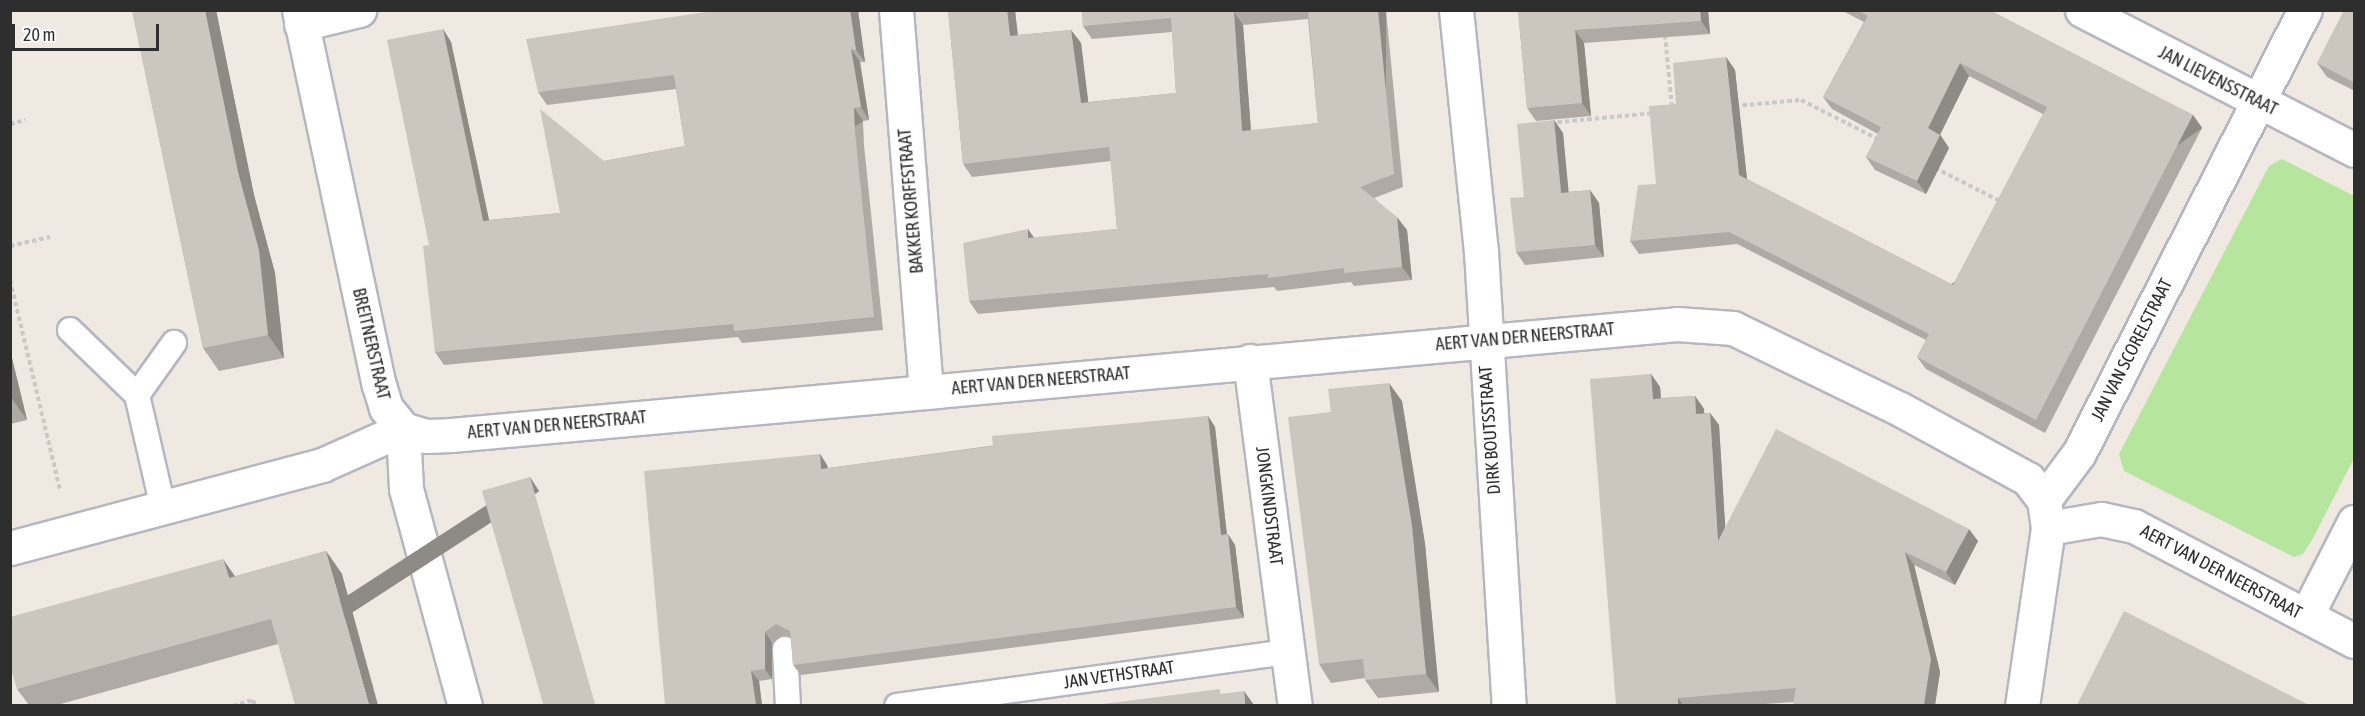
<!DOCTYPE html>
<style>
body{margin:0}
#map{position:relative;width:2365px;height:716px;overflow:hidden;background:#efe9e1;font-family:"Asap Condensed",sans-serif}
div>[style]{position:absolute}
[style*='--x']{left:calc(var(--x)*1px);top:calc(var(--y)*1px);width:calc(var(--w)*1px);rotate:calc(var(--a)*1deg)}
.green>*{inset:0;background:#b6e59e}
.path>*{height:4px;margin-top:-2px;transform-origin:0;background:repeating-linear-gradient(90deg,#c9c9c9 0 4.5px,transparent 0 7.5px)}
.roads{filter:drop-shadow(2px 0 #b4b7c1) drop-shadow(-2px 0 #b4b7c1) drop-shadow(0 2px #b4b7c1) drop-shadow(0 -2px #b4b7c1)}
.service>*{height:24px;margin:-12px;padding:0 12px;transform-origin:12px;border-radius:12px;background:#fff}
.pedestrian>*{height:33px;margin:-16.5px;padding:0 16.5px;transform-origin:16.5px;border-radius:16.5px;background:#fff}
.minor>*{height:33px;margin:-16.5px;padding:0 16.5px;transform-origin:16.5px;border-radius:16.5px;background:#fff}
.tertiary>*{height:33px;margin:-16.5px;padding:0 16.5px;transform-origin:16.5px;border-radius:16.5px;background:#fff}
.wall>*{inset:0;background:#afaba4}
.shaded-wall>*{inset:0;background:#8e8b86;transform-origin:0 0}
.building>*{inset:0;background:#cbc7bf;transform-origin:0 0}
span{translate:-50% -50%;white-space:nowrap;text-align:center;line-height:1.15;-webkit-text-stroke:6px #fff;paint-order:stroke}
.street-label{font-size:18px;color:#2e2e2e}
.frame{position:absolute;inset:0;border:12px solid #2e2e2e;pointer-events:none}
.scale{position:absolute;left:12px;top:24px;width:147px;height:27px;box-sizing:border-box;border:3px solid #2e2e2e;border-top:0;padding-left:8px;font-size:18px;line-height:21px;white-space:nowrap;color:#2e2e2e;-webkit-text-stroke:4px #fff;paint-order:stroke}
</style>
<div id="map">
<div class="green">
<i style="clip-path:polygon(2282px 159px,2354px 196px,2354px 458px,2311px 542px,2303px 554px,2294px 557px,2124px 471px,2119px 454px,2269px 166px)"></i>
</div>
<div class="path">
<i style="--x:1665;--y:35;--w:73;--a:84.5"></i>
<i style="--x:1735;--y:106;--w:66;--a:-5.2"></i>
<i style="--x:1801;--y:100;--w:89;--a:26.9"></i>
<i style="--x:1550;--y:123;--w:103;--a:-5.5"></i>
<i style="--x:10;--y:124;--w:16;--a:-15"></i>
<i style="--x:1935;--y:168;--w:73;--a:26.9"></i>
<i style="--x:10;--y:246;--w:41;--a:-12.7"></i>
<i style="--x:10;--y:280;--w:216;--a:76.6"></i>
<i style="--x:233;--y:706;--w:21;--a:-17"></i>
<i style="--x:253;--y:700;--w:6;--a:72"></i>
</div>
<div class="roads">
<div class="service">
<i style="--x:70;--y:330;--w:93;--a:44.1"></i>
<i style="--x:137;--y:395;--w:116;--a:77"></i>
<i style="--x:137;--y:395;--w:64;--a:-54.6"></i>
<i style="--x:785;--y:649;--w:57;--a:87"></i>
<i style="--x:897;--y:706;--w:395;--a:-7.9"></i>
</div>
<div class="pedestrian">
<i style="--x:896;--y:10;--w:383;--a:85.5"></i>
</div>
<div class="minor">
<i style="--x:1456;--y:10;--w:243;--a:84.1"></i>
<i style="--x:1481;--y:252;--w:455;--a:86.5"></i>
<i style="--x:2082;--y:10;--w:306;--a:27.2"></i>
<i style="--x:301;--y:24;--w:60;--a:-13.6"></i>
<i style="--x:1250;--y:361;--w:348;--a:82.6"></i>
<i style="--x:2044;--y:500;--w:59;--a:-53.3"></i>
<i style="--x:2079;--y:453;--w:497;--a:-63"></i>
<i style="--x:2048;--y:528;--w:54;--a:-9.6"></i>
<i style="--x:2101;--y:519;--w:34;--a:12"></i>
<i style="--x:2134;--y:526;--w:248;--a:27.6"></i>
<i style="--x:10;--y:548;--w:323;--a:-14.9"></i>
<i style="--x:322;--y:465;--w:89;--a:-24"></i>
<i style="--x:403;--y:429;--w:60;--a:87.1"></i>
<i style="--x:406;--y:489;--w:225;--a:74.8"></i>
<i style="--x:2306;--y:616;--w:106;--a:-62.9"></i>
</div>
<div class="tertiary">
<i style="--x:299;--y:10;--w:383;--a:78"></i>
<i style="--x:379;--y:385;--w:24;--a:73"></i>
<i style="--x:386;--y:408;--w:27;--a:51"></i>
<i style="--x:403;--y:429;--w:24;--a:17"></i>
<i style="--x:426;--y:436;--w:25;--a:-2"></i>
<i style="--x:451;--y:435;--w:1231;--a:-5.17"></i>
<i style="--x:1677;--y:324;--w:56;--a:4.1"></i>
<i style="--x:1733;--y:328;--w:186;--a:25.9"></i>
<i style="--x:1900;--y:409;--w:146;--a:28.7"></i>
<i style="--x:2028;--y:479;--w:26;--a:53"></i>
<i style="--x:2044;--y:500;--w:28;--a:82"></i>
<i style="--x:2048;--y:528;--w:180;--a:98.3"></i>
</div>
</div>
<div class="wall">
<i style="clip-path:polygon(132px 10px,216px 10px,254px 195px,275px 273px,284px 358px,219px 371px,203px 348px)"></i>
<i style="clip-path:polygon(858px 10px,865px 62px,860px 62px,869px 120px,863px 121px,864px 145px,883px 330px,742px 343px,738px 337px,444px 365px,435px 352px,429px 245px,443px 29px,451px 42px,489px 220px,560px 213px,604px 161px,685px 146px,676px 89px,547px 105px,538px 92px)"></i>
<i style="clip-path:polygon(evenodd,948px 10px,1015px 10px,1018px 35px,1071px 30px,1081px 43px,1088px 102px,1176px 93px,1172px 32px,1092px 39px,1083px 26px,1082px 10px,1386px 10px,1403px 187px,1374px 198px,1407px 230px,1412px 280px,1354px 286px,1351px 282px,1277px 291px,1274px 287px,978px 314px,969px 301px,1034px 238px,1117px 229px,1111px 161px,972px 177px,963px 164px,948px 10px,1308px 19px,1318px 123px,1251px 131px,1243px 25px,1308px 19px)"></i>
<i style="clip-path:polygon(1518px 10px,1708px 10px,1710px 34px,1584px 43px,1591px 116px,1536px 121px,1527px 108px)"></i>
<i style="clip-path:polygon(1841px 10px,1989px 10px,2193px 115px,2202px 128px,2045px 433px,1926px 369px,1917px 357px,1926px 340px,1737px 244px,1639px 254px,1630px 241px,1656px 184px,1676px 104px,1726px 57px,1735px 70px,1747px 179px,1953px 285px,2043px 114px,1969px 76px,1940px 134px,1949px 148px,1926px 194px,1875px 170px,1866px 157px,1878px 134px,1832px 109px,1823px 97px,1864px 22px)"></i>
<i style="clip-path:polygon(2355px 10px,2355px 91px,2327px 77px,2317px 63px)"></i>
<i style="clip-path:polygon(1554px 120px,1563px 133px,1568px 192px,1590px 190px,1599px 203px,1604px 257px,1525px 265px,1516px 252px,1524px 197px)"></i>
<i style="clip-path:polygon(10px 350px,27px 420px,10px 424px)"></i>
<i style="clip-path:polygon(1651px 374px,1660px 387px,1661px 398px,1695px 396px,1704px 409px,1704px 413px,1710px 413px,1719px 425px,1725px 527px,1978px 541px,1955px 585px,1914px 565px,1940px 672px,1935px 705px,1793px 705px,1794px 702px,1750px 705px,1616px 705px)"></i>
<i style="clip-path:polygon(1402px 401px,1425px 544px,1439px 692px,1378px 698px,1365px 680px,1365px 678px,1331px 683px,1319px 664px,1331px 412px)"></i>
<i style="clip-path:polygon(1208px 416px,1215px 427px,1227px 534px,1235px 545px,1244px 618px,801px 675px,793px 665px,791px 638px,784px 635px,772px 643px,772px 679px,759px 681px,762px 705px,665px 705px,820px 454px,827px 465px,828px 468px)"></i>
<i style="clip-path:polygon(326px 551px,342px 574px,278px 644px,57px 705px,29px 705px,17px 689px,236px 576px)"></i>
</div>
<div class="shaded-wall">
<i style="clip-path:polygon(205px 10px,216px 10px,254px 195px,275px 273px,284px 358px,268px 335px)"></i>
<i style="clip-path:polygon(850px 10px,858px 10px,865px 62px,856px 50px)"></i>
<i style="clip-path:polygon(1007px 10px,1015px 10px,1019px 49px,1010px 36px)"></i>
<i style="left:1378px;top:10px;width:8px;height:165px"></i>
<i style="clip-path:polygon(1700px 10px,1708px 10px,1710px 34px,1701px 21px)"></i>
<i style="clip-path:polygon(1234px 12px,1243px 25px,1252px 145px,1242px 131px)"></i>
<i style="clip-path:polygon(443px 29px,451px 42px,492px 234px,483px 221px)"></i>
<i style="clip-path:polygon(1071px 30px,1081px 43px,1090px 116px,1081px 103px)"></i>
<i style="clip-path:polygon(1575px 30px,1584px 43px,1591px 116px,1582px 103px)"></i>
<i style="clip-path:polygon(851px 49px,860px 62px,869px 120px,861px 107px)"></i>
<i style="clip-path:polygon(1726px 57px,1735px 70px,1748px 188px,1739px 175px)"></i>
<i style="clip-path:polygon(1960px 63px,1969px 76px,1937px 141px,1928px 128px)"></i>
<i style="left:854px;top:108px;width:16px;height:210px;rotate:55deg"></i>
<i style="left:2193px;top:115px;width:16px;height:343px;rotate:55deg"></i>
<i style="clip-path:polygon(1554px 120px,1563px 133px,1570px 206px,1561px 193px)"></i>
<i style="clip-path:polygon(1940px 135px,1949px 148px,1926px 194px,1917px 181px)"></i>
<i style="clip-path:polygon(1590px 190px,1599px 203px,1604px 257px,1595px 245px)"></i>
<i style="clip-path:polygon(1397px 217px,1407px 230px,1412px 280px,1402px 267px)"></i>
<i style="clip-path:polygon(1028px 229px,1037px 242px,1028px 238px)"></i>
<i style="clip-path:polygon(10px 350px,27px 420px,10px 396px)"></i>
<i style="clip-path:polygon(1651px 374px,1660px 387px,1662px 412px,1653px 399px)"></i>
<i style="clip-path:polygon(1389px 383px,1402px 401px,1425px 544px,1439px 692px,1426px 674px)"></i>
<i style="clip-path:polygon(1695px 396px,1704px 409px,1705px 427px,1696px 414px)"></i>
<i style="clip-path:polygon(1710px 413px,1719px 425px,1727px 554px,1718px 541px)"></i>
<i style="clip-path:polygon(1208px 416px,1215px 427px,1228px 546px,1221px 535px)"></i>
<i style="clip-path:polygon(820px 454px,827px 465px,829px 479px,821px 469px)"></i>
<i style="left:530px;top:477px;width:17px;height:237px;rotate:57deg"></i>
<i style="clip-path:polygon(1969px 529px,1978px 541px,1955px 585px,1946px 572px)"></i>
<i style="clip-path:polygon(1228px 534px,1235px 545px,1244px 618px,1236px 607px)"></i>
<i style="clip-path:polygon(326px 551px,342px 574px,378px 705px,369px 705px)"></i>
<i style="clip-path:polygon(1905px 552px,1914px 565px,1940px 672px,1935px 705px,1924px 705px)"></i>
<i style="clip-path:polygon(223px 559px,239px 582px,229px 578px)"></i>
<i style="clip-path:polygon(765px 632px,772px 643px,772px 679px,765px 669px)"></i>
<i style="clip-path:polygon(751px 671px,759px 681px,762px 705px,756px 705px)"></i>
<i style="clip-path:polygon(1244px 691px,1254px 705px,1245px 705px)"></i>
<i style="clip-path:polygon(1678px 698px,1683px 705px,1678px 705px)"></i>
</div>
<div class="building">
<i style="clip-path:polygon(132px 10px,205px 10px,238px 172px,259px 250px,268px 335px,203px 348px)"></i>
<i style="clip-path:polygon(719px 10px,850px 10px,856px 50px,851px 49px,861px 107px,854px 108px,855px 132px,874px 317px,734px 331px,733px 324px,435px 352px,423px 246px,429px 245px,387px 40px,443px 29px,483px 221px,560px 213px,540px 109px,604px 161px,685px 146px,674px 75px,538px 92px,526px 39px)"></i>
<i style="clip-path:polygon(948px 10px,1007px 10px,1010px 36px,1071px 30px,1081px 103px,1176px 93px,1171px 18px,1083px 26px,1082px 10px,1252px 10px,1234px 12px,1242px 131px,1318px 123px,1308px 10px,1378px 10px,1394px 174px,1360px 187px,1397px 217px,1402px 267px,1344px 273px,1344px 268px,1268px 278px,1268px 274px,969px 301px,963px 243px,1028px 229px,1028px 238px,1117px 229px,1109px 147px,963px 164px)"></i>
<i style="clip-path:polygon(1518px 10px,1700px 10px,1701px 21px,1575px 30px,1582px 103px,1527px 108px)"></i>
<i style="clip-path:polygon(1857px 10px,1989px 10px,2193px 115px,2036px 420px,1917px 357px,1929px 334px,1729px 232px,1630px 241px,1638px 185px,1656px 184px,1649px 106px,1676px 104px,1673px 63px,1726px 57px,1739px 175px,1953px 285px,2047px 107px,1960px 63px,1928px 128px,1940px 135px,1917px 181px,1866px 157px,1881px 127px,1823px 97px,1868px 16px)"></i>
<i style="clip-path:polygon(2344px 10px,2355px 10px,2355px 83px,2317px 63px)"></i>
<i style="clip-path:polygon(1554px 120px,1561px 193px,1590px 190px,1595px 245px,1516px 252px,1510px 198px,1524px 197px,1517px 124px)"></i>
<i style="clip-path:polygon(1651px 374px,1653px 399px,1695px 396px,1696px 414px,1710px 413px,1718px 541px,1776px 429px,1969px 529px,1946px 572px,1905px 552px,1931px 659px,1924px 705px,1793px 705px,1796px 688px,1678px 698px,1678px 705px,1616px 705px,1590px 379px)"></i>
<i style="clip-path:polygon(1389px 383px,1412px 526px,1426px 674px,1365px 680px,1363px 659px,1319px 664px,1288px 417px,1331px 412px,1328px 389px)"></i>
<i style="clip-path:polygon(1208px 416px,1221px 535px,1228px 534px,1236px 607px,793px 665px,790px 631px,776px 624px,765px 632px,765px 669px,751px 671px,756px 705px,665px 705px,644px 471px,820px 454px,821px 469px,993px 446px,992px 436px)"></i>
<i style="left:530px;top:477px;width:237px;height:50px;rotate:74deg"></i>
<i style="clip-path:polygon(326px 551px,369px 705px,295px 705px,271px 619px,17px 689px,10px 666px,10px 617px,223px 559px,229px 578px)"></i>
<i style="clip-path:polygon(2124px 611px,2309px 705px,2077px 705px)"></i>
<i style="clip-path:polygon(1220px 689px,1220px 694px,1244px 691px,1245px 705px,1095px 705px)"></i>
</div>
<div class="street-label">
<span style="left:2218px;top:81px;rotate:27deg">JAN LIEVENSSTRAAT</span>
<span style="left:911px;top:201px;rotate:-95deg">BAKKER KORFFSTRAAT</span>
<span style="left:1525px;top:337px;rotate:-5deg">AERT VAN DER NEERSTRAAT</span>
<span style="left:371px;top:344px;rotate:77deg">BREITNERSTRAAT</span>
<span style="left:2132px;top:350px;rotate:-63deg">JAN VAN SCORELSTRAAT</span>
<span style="left:1041px;top:381px;rotate:-5deg">AERT VAN DER NEERSTRAAT</span>
<span style="left:557px;top:425px;rotate:-5deg">AERT VAN DER NEERSTRAAT</span>
<span style="left:1490px;top:430px;rotate:-94deg">DIRK BOUTSSTRAAT</span>
<span style="left:1269px;top:506px;rotate:83deg">JONGKINDSTRAAT</span>
<span style="left:2221px;top:572px;rotate:28deg">AERT VAN DER NEERSTRAAT</span>
<span style="left:1119px;top:675px;rotate:-8deg">JAN VETHSTRAAT</span>
</div>
<div class="frame"></div>
<div class="scale">20 m</div>
</div>
